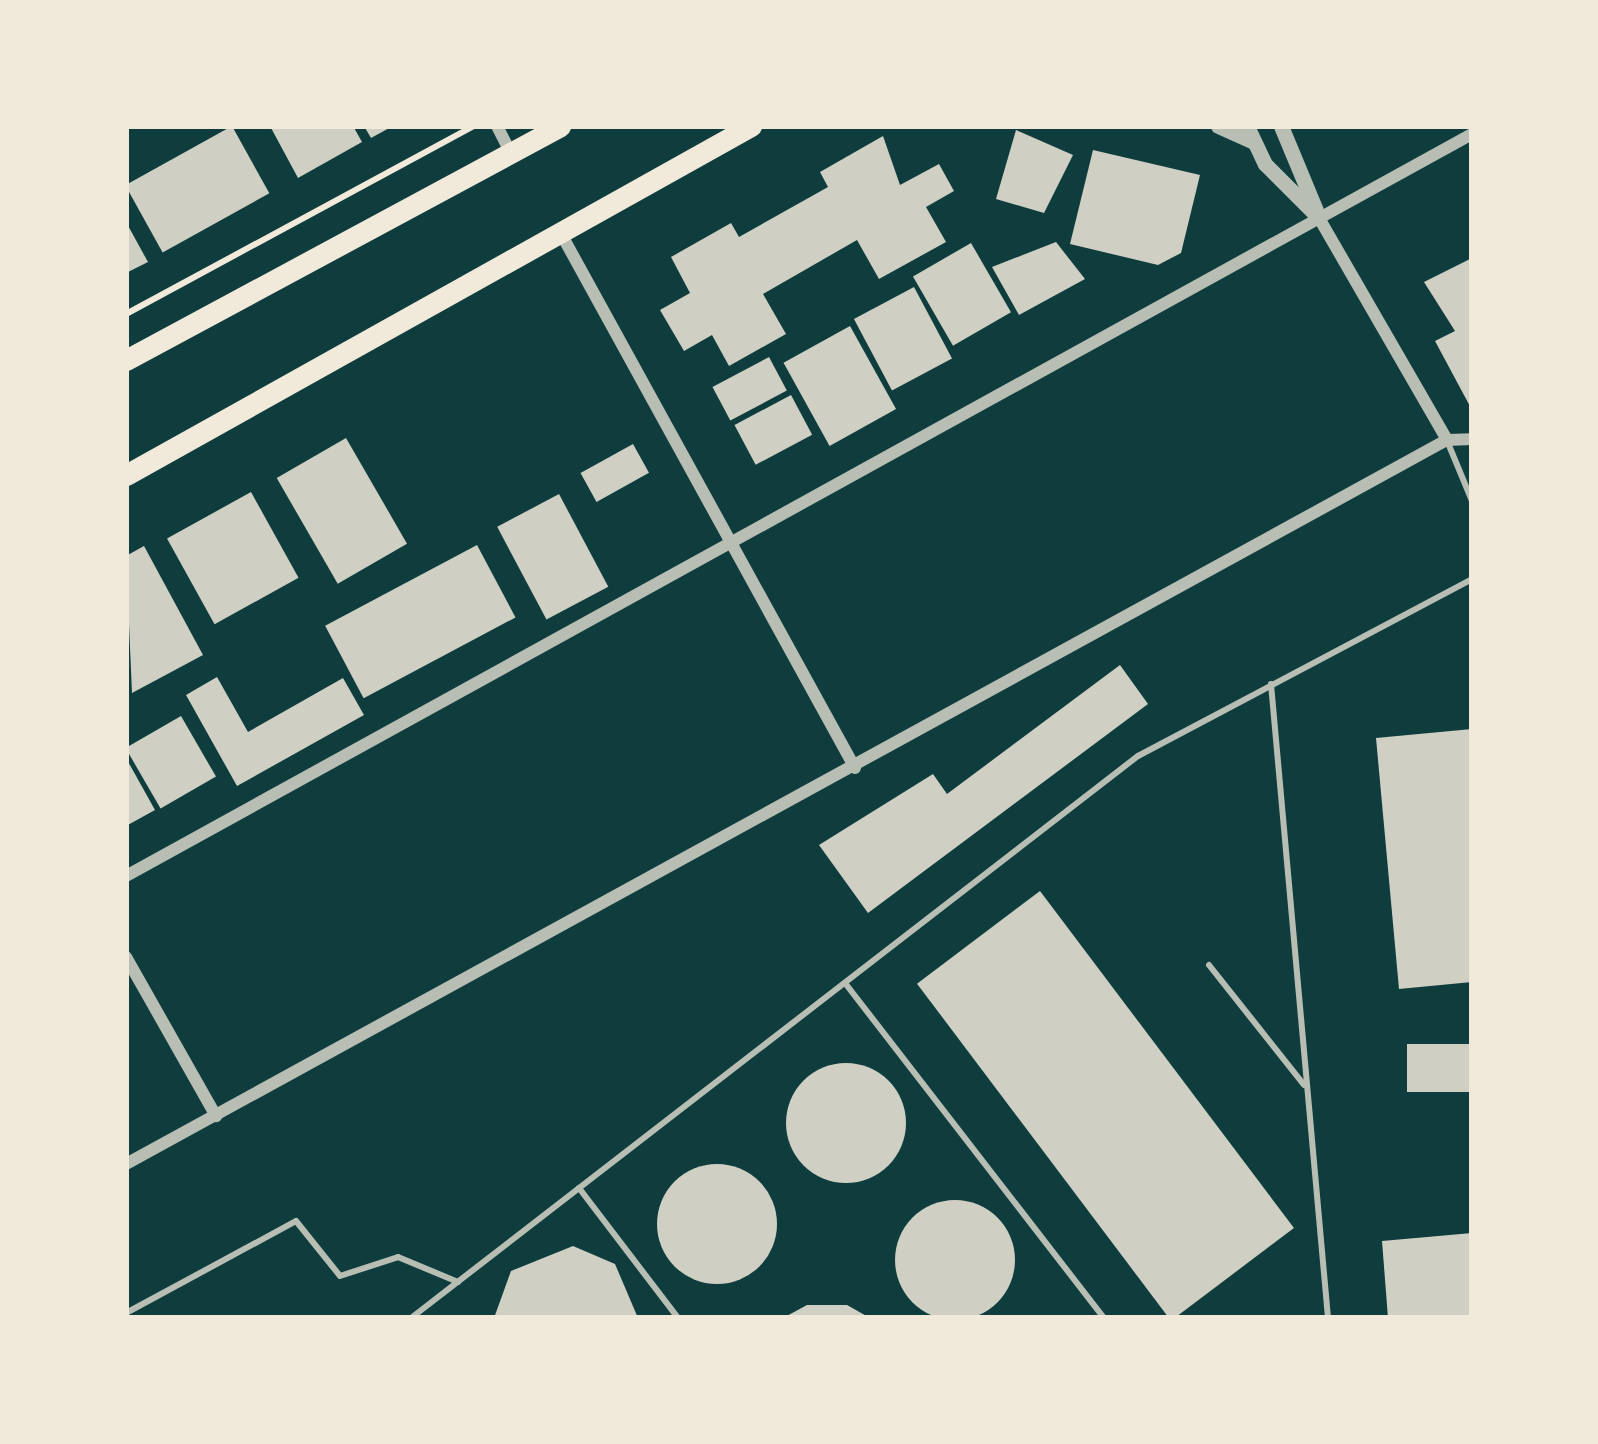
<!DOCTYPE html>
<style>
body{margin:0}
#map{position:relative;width:1598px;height:1444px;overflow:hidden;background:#0f3d3e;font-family:Mulish,sans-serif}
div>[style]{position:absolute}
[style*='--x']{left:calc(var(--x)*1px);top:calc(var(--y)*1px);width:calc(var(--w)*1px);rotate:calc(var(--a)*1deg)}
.building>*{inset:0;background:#cfcfc3;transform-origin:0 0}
.round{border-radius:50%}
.path>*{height:6px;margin:-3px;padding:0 3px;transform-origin:3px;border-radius:3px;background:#f1e9da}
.service>*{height:6px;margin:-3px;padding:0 3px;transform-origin:3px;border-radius:3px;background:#b8beb3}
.minor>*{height:12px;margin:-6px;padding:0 6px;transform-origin:6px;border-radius:6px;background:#b8beb3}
.tertiary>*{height:15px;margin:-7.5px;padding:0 7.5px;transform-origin:7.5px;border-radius:7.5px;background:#b8beb3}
.primary>*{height:21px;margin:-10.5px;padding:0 10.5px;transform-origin:10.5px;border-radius:10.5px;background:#f1e9da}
span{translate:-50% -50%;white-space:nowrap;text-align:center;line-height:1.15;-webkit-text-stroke:9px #f1e9da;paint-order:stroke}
.frame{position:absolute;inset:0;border:129px solid #f1e9da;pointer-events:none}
</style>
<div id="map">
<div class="building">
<i style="left:232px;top:126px;width:77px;height:122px;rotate:61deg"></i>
<i style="clip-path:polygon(270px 126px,353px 126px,362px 142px,298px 178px)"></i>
<i style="clip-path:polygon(364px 126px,393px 126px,371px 138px)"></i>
<i style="clip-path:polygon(1016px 130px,1073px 155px,1044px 213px,996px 199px)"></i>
<i style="clip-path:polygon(883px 136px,900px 185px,939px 164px,954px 191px,926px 207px,946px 242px,879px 279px,857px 240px,763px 294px,786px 334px,729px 366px,712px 335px,684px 351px,660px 310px,690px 293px,671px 257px,731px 223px,739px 237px,828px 187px,820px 172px)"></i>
<i style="clip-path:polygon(1093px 150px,1200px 175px,1181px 253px,1158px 265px,1070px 244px)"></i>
<i style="clip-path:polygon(126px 222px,148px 262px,126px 273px)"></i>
<i style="clip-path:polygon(1056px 242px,1085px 279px,1019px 315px,992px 267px)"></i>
<i style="left:971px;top:243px;width:80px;height:67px;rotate:60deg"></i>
<i style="clip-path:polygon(1472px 258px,1472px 410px,1435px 341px,1455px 331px,1424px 282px)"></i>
<i style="left:914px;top:287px;width:81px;height:68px;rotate:62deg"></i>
<i style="left:850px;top:326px;width:95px;height:76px;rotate:61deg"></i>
<i style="left:769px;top:357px;width:38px;height:64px;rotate:62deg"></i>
<i style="left:791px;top:395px;width:45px;height:64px;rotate:62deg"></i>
<i style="left:346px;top:438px;width:122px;height:80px;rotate:60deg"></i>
<i style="left:633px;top:444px;width:33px;height:60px;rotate:61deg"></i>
<i style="left:251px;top:492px;width:98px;height:96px;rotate:61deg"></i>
<i style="left:559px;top:494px;width:105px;height:70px;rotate:62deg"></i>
<i style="left:477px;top:545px;width:82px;height:172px;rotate:62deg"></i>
<i style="clip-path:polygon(144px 546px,203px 655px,132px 693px,126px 556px)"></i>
<i style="clip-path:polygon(1120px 665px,1148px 704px,868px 913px,819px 845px,933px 774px,947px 794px)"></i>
<i style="clip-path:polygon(217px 677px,248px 732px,343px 678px,364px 715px,237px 786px,186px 695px)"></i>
<i style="left:181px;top:716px;width:70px;height:64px;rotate:60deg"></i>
<i style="clip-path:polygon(1472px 729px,1472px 982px,1399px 989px,1376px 738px)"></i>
<i style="clip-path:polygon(126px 758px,155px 810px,126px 826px)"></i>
<i style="left:1040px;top:891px;width:422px;height:154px;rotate:53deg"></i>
<i style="left:1472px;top:1044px;width:48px;height:65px;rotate:90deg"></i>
<i class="round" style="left:786px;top:1063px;width:120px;height:120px"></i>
<i class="round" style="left:657px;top:1164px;width:120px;height:120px"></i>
<i class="round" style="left:895px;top:1200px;width:120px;height:120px"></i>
<i style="clip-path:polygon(1472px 1233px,1472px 1318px,1388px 1318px,1382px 1241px)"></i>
<i style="clip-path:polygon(573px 1246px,615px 1264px,638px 1318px,494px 1318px,511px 1271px)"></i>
<i style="clip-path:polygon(807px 1305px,847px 1305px,870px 1318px,783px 1318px)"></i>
</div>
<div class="path">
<i style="--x:126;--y:314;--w:395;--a:-28.4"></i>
</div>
<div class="service">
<i style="--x:1448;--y:443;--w:63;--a:67.5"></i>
<i style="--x:1271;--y:684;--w:637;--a:84.86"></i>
<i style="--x:1209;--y:965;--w:153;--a:51.6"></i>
<i style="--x:845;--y:983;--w:423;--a:52.3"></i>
<i style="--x:579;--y:1188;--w:163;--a:52.7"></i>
<i style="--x:126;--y:1313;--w:193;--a:-28.4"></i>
<i style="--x:296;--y:1221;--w:70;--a:51.3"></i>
<i style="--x:340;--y:1276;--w:61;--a:-18.1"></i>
<i style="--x:398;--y:1257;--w:65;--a:22.6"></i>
<i style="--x:411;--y:1318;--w:919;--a:-37.71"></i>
<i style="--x:1138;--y:756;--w:378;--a:-27.9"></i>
</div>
<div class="minor">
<i style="--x:497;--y:126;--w:30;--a:63"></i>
<i style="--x:1319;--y:218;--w:256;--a:60"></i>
<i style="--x:559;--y:230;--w:614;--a:61.18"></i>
<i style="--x:126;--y:876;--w:1537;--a:-28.87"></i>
<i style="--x:126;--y:957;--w:183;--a:60.5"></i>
<i style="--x:126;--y:1164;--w:1506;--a:-28.73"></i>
<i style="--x:1447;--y:440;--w:25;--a:-2"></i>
</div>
<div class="tertiary">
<i style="--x:1218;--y:126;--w:39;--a:24"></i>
<i style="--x:1247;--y:126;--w:42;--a:64.7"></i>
<i style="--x:1265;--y:164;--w:76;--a:45"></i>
<i style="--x:1281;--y:126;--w:91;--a:67.4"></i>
</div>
<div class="primary">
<i style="--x:126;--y:360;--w:493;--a:-28.3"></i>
<i style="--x:126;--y:475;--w:716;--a:-29.18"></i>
</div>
<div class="frame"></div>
</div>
